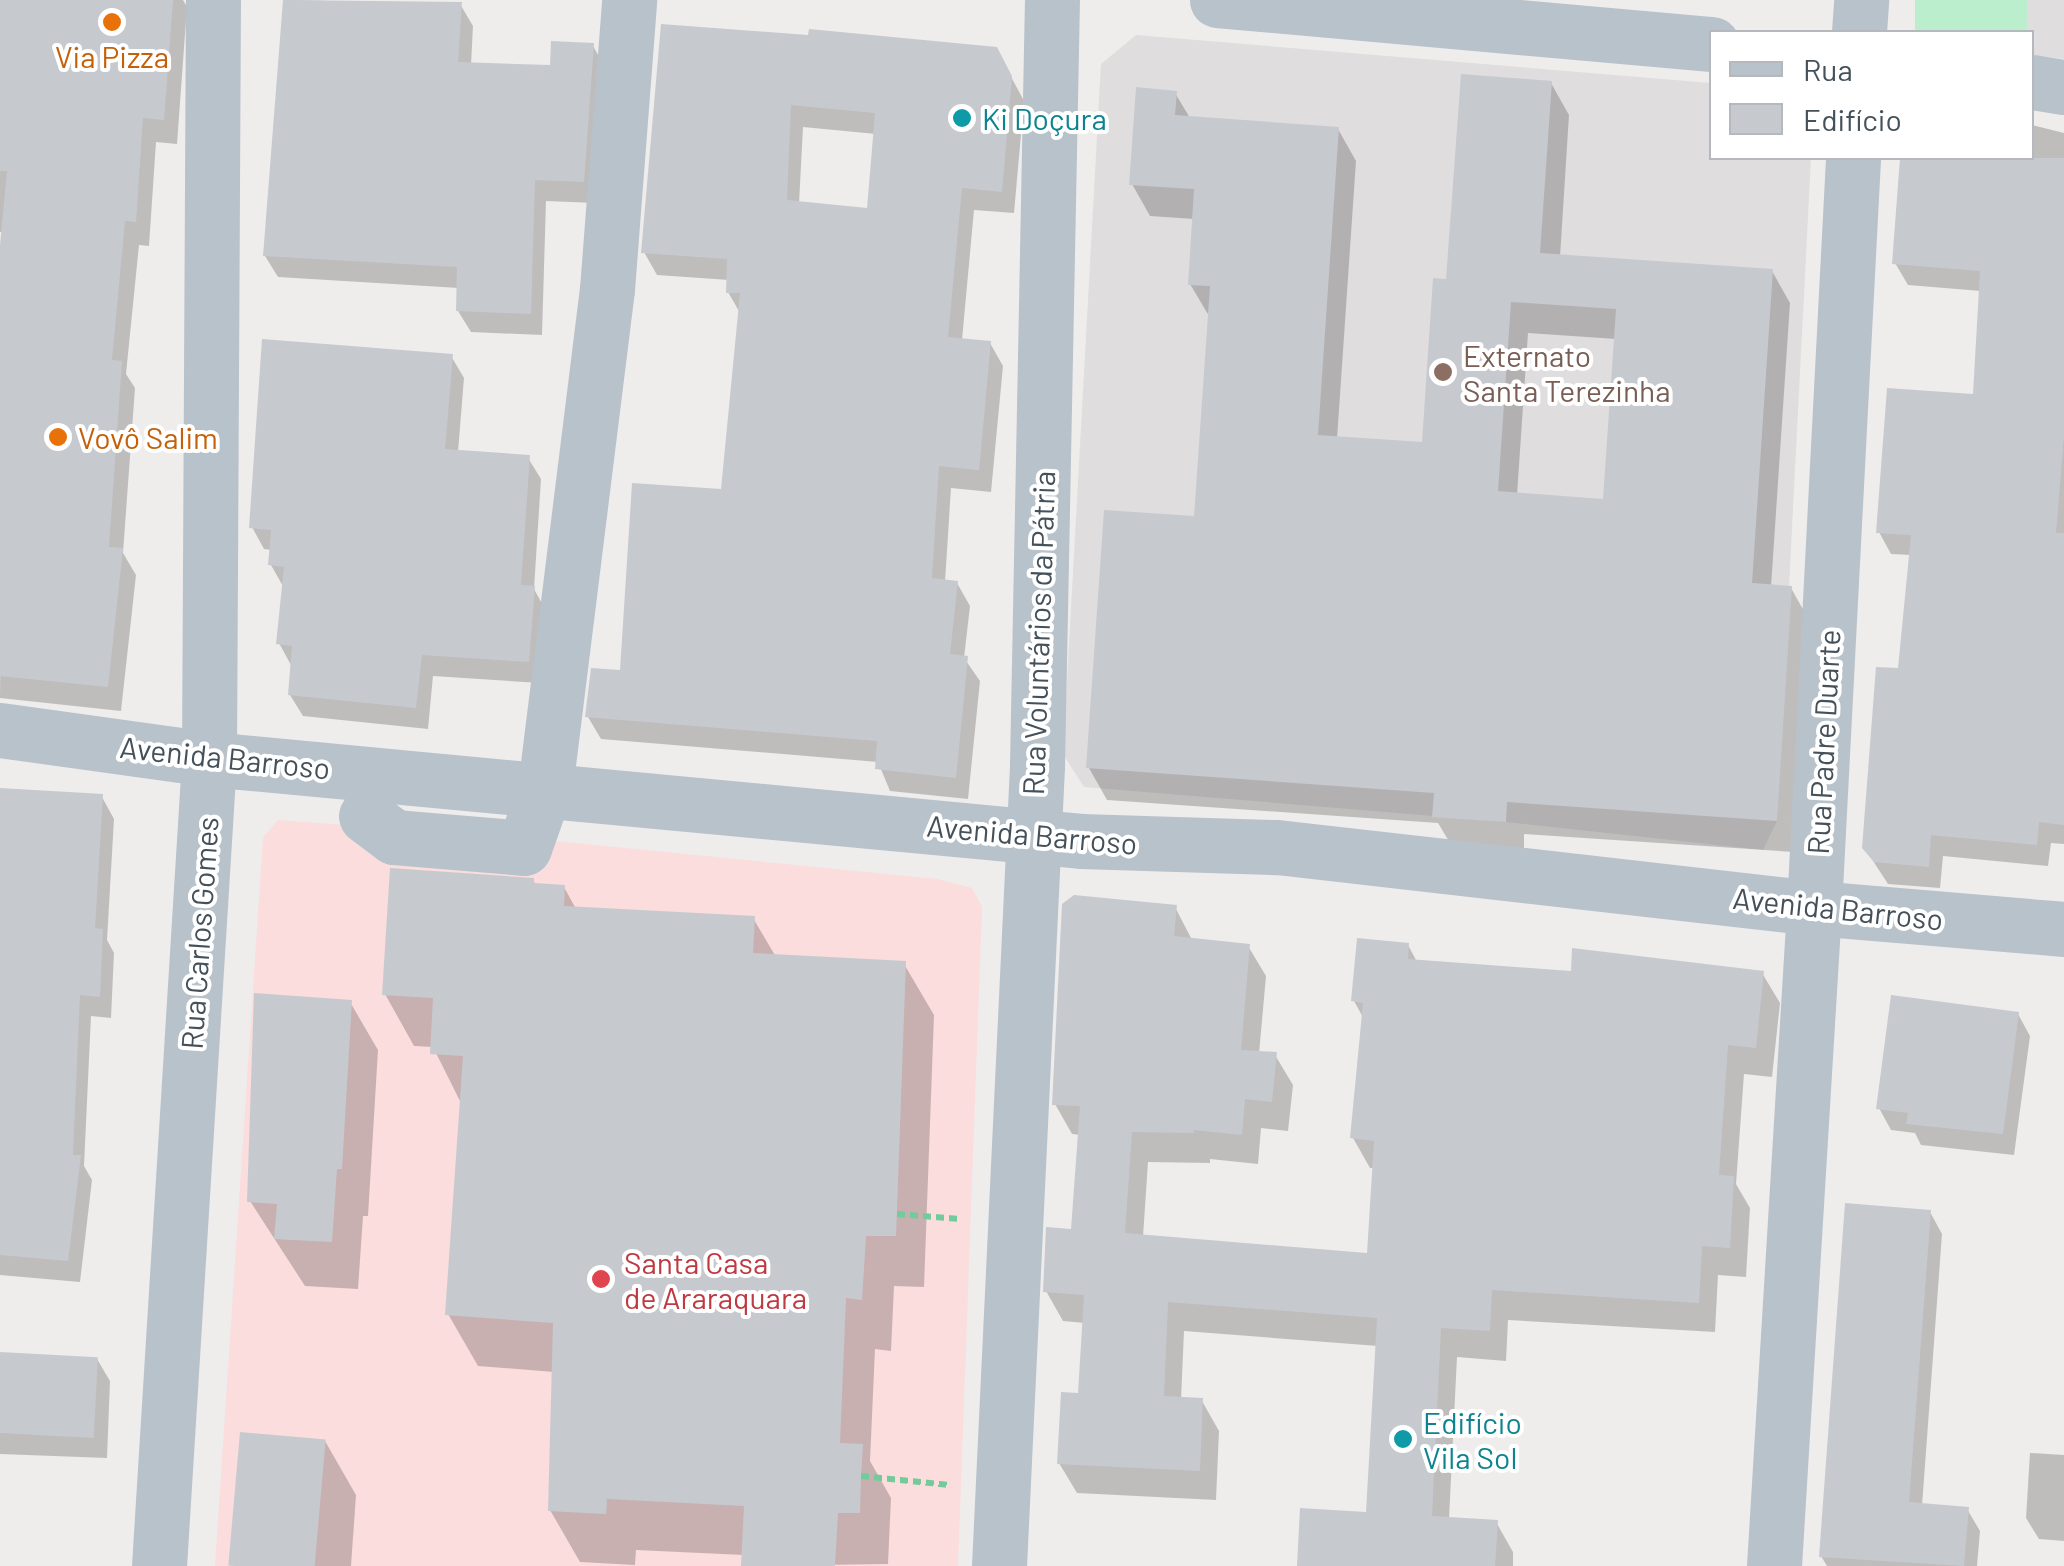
<!DOCTYPE html>
<meta charset="utf-8">
<style>
body{margin:0}
#map{position:relative;width:2064px;height:1566px;overflow:hidden;background:#efecec;font-family:Barlow,sans-serif}
div>[style]{position:absolute}
[style*='--x']{left:calc(var(--x)*1px);top:calc(var(--y)*1px);width:calc(var(--w)*1px);rotate:calc(var(--a)*1deg)}
.education>*{inset:0;background:#e0dddf}
.medical>*{inset:0;background:#fadddc}
.green>*{inset:0;background:#baeecc;transform-origin:0 0}
.shadow>*{inset:0;background:#0003}
.building>*{inset:0;background:#c6cacf;transform-origin:0 0}
.path>*{height:6px;margin-top:-3px;transform-origin:0;background:repeating-linear-gradient(90deg,#73cb9c 0 8px,transparent 0 13px)}
.minor>*{height:55px;margin:-27.5px;padding:0 27.5px;transform-origin:27.5px;border-radius:27.5px;background:#b8c2ca}
.dots>*{width:28px;height:28px;translate:-50% -50%;box-sizing:border-box;border:5px solid #fff;border-radius:50%}
span{translate:-50% -50%;white-space:nowrap;text-align:center;line-height:1.15;-webkit-text-stroke:8px #fff;paint-order:stroke}
.food-label{font-size:30px;color:#c56008}
.left{translate:0 -50%;text-align:left}
.culture-label{font-size:30px;color:#0d838f}
.education-label{font-size:30px;color:#785e54}
.street-label{font-size:30px;color:#45515a}
.health-label{font-size:30px;color:#be3a42}
.legend{position:absolute;left:1709px;top:30px;width:325px;height:130px;box-sizing:border-box;background:#fff;border:2px solid #b5b9bd;margin:0;padding:12px 18px;list-style:none;font-size:30px;color:#45515a}
.legend li{display:flex;align-items:center;gap:20px;height:50px}
.legend b{width:50px;border:2px solid #b5b9bd}
</style>
<div id="map">
<div class="education">
<i style="clip-path:polygon(2027px 0,2064px 0,2064px 59px,2032px 55px,2032px 32px,2025px 32px)"></i>
<i style="clip-path:polygon(1136px 35px,1711px 83px,1712px 158px,1811px 158px,1777px 821px,1763px 850px,1506px 822px,1084px 787px,1063px 754px,1101px 64px)"></i>
</div>
<div class="medical">
<i style="clip-path:polygon(278px 820px,534px 839px,937px 879px,972px 888px,982px 907px,958px 1566px,215px 1566px,263px 838px)"></i>
</div>
<div class="green">
<i style="left:1915px;top:0;width:112px;height:32px"></i>
</div>
<div class="shadow">
<i style="clip-path:polygon(0 0,183px 0,187px 7px,177px 144px,156px 142px,149px 246px,139px 245px,126px 374px,135px 388px,123px 553px,136px 575px,121px 711px,0 698px,4px 232px,0 232px)"></i>
<i style="clip-path:polygon(285px 0,460px 4px,473px 26px,471px 65px,552px 68px,593px 46px,605px 67px,595px 203px,546px 201px,542px 335px,471px 332px,458px 311px,459px 288px,278px 277px,265px 256px)"></i>
<i style="clip-path:polygon(evenodd,663px 27px,1009px 73px,1024px 101px,1014px 213px,974px 210px,962px 340px,990px 343px,1003px 366px,991px 492px,951px 488px,945px 582px,957px 583px,970px 606px,964px 658px,980px 681px,968px 799px,890px 791px,878px 762px,601px 739px,588px 717px,622px 672px,723px 491px,740px 313px,728px 292px,729px 280px,657px 275px,644px 252px,663px 27px,803px 127px,876px 134px,869px 211px,799px 204px,803px 127px)"></i>
<i style="clip-path:polygon(evenodd,1551px 83px,1569px 115px,1560px 257px,1772px 271px,1790px 303px,1771px 587px,1791px 588px,1809px 620px,1794px 852px,1524px 834px,1524px 853px,1453px 848px,1438px 823px,1107px 800px,1089px 768px,1196px 519px,1209px 316px,1190px 284px,1194px 219px,1150px 216px,1132px 184px,1175px 93px,1190px 118px,1338px 129px,1356px 161px,1337px 439px,1424px 444px,1449px 282px,1551px 83px,1528px 333px,1616px 339px,1606px 502px,1517px 495px,1528px 333px)"></i>
<i style="clip-path:polygon(2032px 125px,2064px 133px,2064px 844px,2051px 843px,2048px 866px,1943px 856px,1940px 888px,1888px 884px,1864px 847px,1901px 671px,1912px 555px,1891px 554px,1879px 532px,1975px 397px,1981px 291px,1908px 285px,1895px 263px,1902px 158px,2032px 158px)"></i>
<i style="clip-path:polygon(451px 356px,464px 378px,458px 452px,528px 458px,541px 479px,534px 589px,546px 611px,540px 683px,433px 676px,428px 729px,303px 716px,290px 695px,291px 665px,279px 643px,284px 588px,271px 565px,272px 550px,264px 549px,252px 527px)"></i>
<i style="clip-path:polygon(0 791px,102px 797px,114px 819px,107px 940px,114px 953px,111px 1018px,91px 1016px,84px 1166px,92px 1180px,80px 1282px,0 1275px)"></i>
<i style="clip-path:polygon(533px 880px,536px 885px,564px 887px,576px 909px,753px 918px,776px 957px,904px 964px,934px 1015px,924px 1287px,894px 1286px,891px 1351px,875px 1349px,870px 1461px,891px 1498px,888px 1564px,744px 1566px,744px 1555px,636px 1550px,635px 1565px,580px 1562px,550px 1510px,554px 1372px,478px 1366px,448px 1314px,462px 1105px,433px 1047px,414px 1046px,385px 994px)"></i>
<i style="clip-path:polygon(1175px 907px,1192px 940px,1248px 946px,1266px 976px,1259px 1054px,1275px 1055px,1293px 1085px,1288px 1131px,1261px 1128px,1258px 1164px,1210px 1159px,1210px 1163px,1148px 1162px,1143px 1237px,1370px 1256px,1375px 1168px,1370px 1168px,1353px 1138px,1364px 1019px,1354px 1001px,1408px 945px,1417px 962px,1573px 973px,1762px 973px,1780px 1003px,1772px 1077px,1744px 1074px,1736px 1184px,1750px 1208px,1746px 1277px,1718px 1275px,1715px 1332px,1508px 1320px,1506px 1361px,1457px 1357px,1449px 1519px,1496px 1522px,1513px 1552px,1513px 1566px,1300px 1566px,1369px 1515px,1378px 1346px,1184px 1331px,1181px 1400px,1202px 1401px,1219px 1431px,1216px 1500px,1077px 1493px,1059px 1463px,1081px 1395px,1085px 1323px,1063px 1321px,1046px 1291px,1073px 1232px,1081px 1135px,1072px 1134px,1055px 1104px)"></i>
<i style="clip-path:polygon(350px 1002px,378px 1050px,368px 1216px,363px 1216px,358px 1289px,305px 1286px,250px 1201px)"></i>
<i style="clip-path:polygon(2018px 1014px,2030px 1036px,2014px 1155px,1921px 1145px,1915px 1133px,1891px 1130px,1879px 1108px)"></i>
<i style="clip-path:polygon(1930px 1212px,1942px 1234px,1922px 1506px,1967px 1509px,1980px 1531px,1977px 1566px,1827px 1566px,1821px 1556px)"></i>
<i style="clip-path:polygon(0 1353px,97px 1359px,110px 1381px,107px 1458px,0 1454px)"></i>
<i style="clip-path:polygon(325px 1441px,356px 1495px,351px 1566px,233px 1566px)"></i>
<i style="clip-path:polygon(2030px 1453px,2064px 1455px,2064px 1541px,2039px 1539px,2026px 1518px)"></i>
</div>
<div class="building">
<i style="clip-path:polygon(0 0,173px 0,164px 120px,143px 118px,136px 222px,125px 221px,112px 360px,122px 361px,109px 547px,123px 548px,108px 687px,0 676px,0 245px,7px 171px,0 171px)"></i>
<i style="clip-path:polygon(283px 0,462px 2px,458px 62px,550px 65px,551px 41px,594px 43px,584px 182px,535px 180px,531px 314px,456px 311px,457px 267px,263px 256px)"></i>
<i style="clip-path:polygon(evenodd,661px 24px,808px 35px,809px 29px,997px 47px,1012px 76px,1002px 192px,962px 188px,948px 337px,991px 341px,979px 470px,939px 466px,932px 578px,958px 581px,950px 654px,968px 656px,956px 778px,875px 769px,877px 741px,585px 717px,591px 668px,620px 670px,632px 483px,721px 489px,740px 293px,726px 293px,727px 259px,641px 253px,661px 24px,791px 105px,875px 113px,867px 208px,787px 200px,791px 105px)"></i>
<i style="clip-path:polygon(evenodd,1461px 74px,1552px 81px,1540px 253px,1773px 269px,1752px 583px,1792px 586px,1777px 821px,1507px 802px,1506px 822px,1432px 817px,1434px 793px,1086px 768px,1104px 510px,1194px 516px,1210px 286px,1188px 285px,1194px 189px,1129px 185px,1136px 87px,1177px 91px,1175px 115px,1339px 127px,1318px 435px,1422px 442px,1433px 278px,1446px 279px,1461px 74px,1511px 302px,1616px 309px,1603px 499px,1498px 491px,1511px 302px)"></i>
<i style="clip-path:polygon(1900px 158px,2064px 158px,2064px 436px,2056px 533px,2064px 533px,2064px 825px,2039px 822px,2037px 845px,1931px 835px,1929px 867px,1874px 862px,1862px 848px,1876px 667px,1898px 668px,1911px 535px,1876px 533px,1887px 388px,1973px 394px,1980px 271px,1892px 264px)"></i>
<i style="clip-path:polygon(262px 339px,453px 354px,445px 449px,530px 455px,521px 585px,535px 586px,529px 662px,422px 655px,416px 708px,288px 695px,292px 646px,276px 644px,284px 567px,268px 565px,271px 530px,249px 528px)"></i>
<i style="clip-path:polygon(0 788px,103px 794px,95px 928px,103px 929px,100px 997px,80px 995px,73px 1155px,81px 1155px,68px 1261px,0 1255px)"></i>
<i style="clip-path:polygon(390px 868px,534px 878px,534px 883px,565px 885px,564px 906px,755px 916px,753px 953px,906px 961px,896px 1236px,866px 1236px,862px 1300px,846px 1298px,840px 1443px,863px 1444px,861px 1476px,860px 1513px,838px 1513px,835px 1566px,741px 1566px,744px 1506px,607px 1499px,606px 1514px,548px 1511px,553px 1323px,445px 1315px,463px 1056px,430px 1054px,433px 998px,382px 995px)"></i>
<i style="clip-path:polygon(1074px 895px,1177px 905px,1174px 936px,1250px 944px,1241px 1050px,1277px 1052px,1272px 1102px,1245px 1099px,1242px 1135px,1194px 1130px,1194px 1133px,1132px 1132px,1125px 1233px,1367px 1253px,1374px 1141px,1350px 1138px,1363px 1003px,1351px 1001px,1357px 938px,1409px 943px,1408px 959px,1571px 971px,1572px 948px,1764px 971px,1756px 1048px,1728px 1045px,1719px 1175px,1734px 1176px,1730px 1248px,1702px 1246px,1699px 1303px,1492px 1290px,1490px 1331px,1441px 1328px,1432px 1516px,1498px 1520px,1495px 1566px,1297px 1566px,1300px 1508px,1366px 1512px,1377px 1318px,1168px 1302px,1164px 1396px,1203px 1398px,1200px 1471px,1057px 1464px,1061px 1392px,1078px 1393px,1084px 1295px,1043px 1292px,1046px 1227px,1071px 1229px,1080px 1106px,1052px 1105px,1062px 904px)"></i>
<i style="clip-path:polygon(254px 993px,352px 1000px,342px 1169px,337px 1169px,332px 1242px,274px 1239px,277px 1204px,247px 1202px)"></i>
<i style="clip-path:polygon(1891px 995px,2019px 1012px,2003px 1134px,1906px 1124px,1908px 1113px,1876px 1109px)"></i>
<i style="clip-path:polygon(1845px 1203px,1931px 1210px,1909px 1502px,1969px 1507px,1964px 1566px,1819px 1557px)"></i>
<i style="left:0;top:1352px;width:98px;height:81px;rotate:3deg"></i>
<i style="left:240px;top:1432px;width:86px;height:134px;rotate:5deg"></i>
</div>
<div class="path">
<i style="--x:897;--y:1214;--w:63;--a:4.5"></i>
<i style="--x:861;--y:1476;--w:89;--a:5.8"></i>
</div>
<div class="minor">
<i style="--x:1217;--y:0;--w:497;--a:5.1"></i>
<i style="--x:1859;--y:32;--w:32;--a:-86"></i>
<i style="--x:2032;--y:82;--w:32;--a:9"></i>
<i style="--x:0;--y:730;--w:211;--a:7.9"></i>
<i style="--x:209;--y:759;--w:876;--a:5.37"></i>
<i style="--x:1081;--y:841;--w:196;--a:1.8"></i>
<i style="--x:1277;--y:847;--w:540;--a:6.48"></i>
<i style="--x:1814;--y:908;--w:251;--a:4.8"></i>
<i style="--x:366;--y:816;--w:35;--a:37"></i>
<i style="--x:394;--y:837;--w:130;--a:4.8"></i>
<i style="--x:524;--y:848;--w:64;--a:-70.7"></i>
<i style="--x:545;--y:788;--w:503;--a:-82.92"></i>
<i style="--x:607;--y:289;--w:290;--a:-85.6"></i>
<i style="--x:159;--y:1566;--w:809;--a:-86.45"></i>
<i style="--x:209;--y:759;--w:759;--a:-89.7"></i>
<i style="--x:999;--y:1566;--w:802;--a:-87.28"></i>
<i style="--x:1037;--y:765;--w:765;--a:-88.88"></i>
<i style="--x:1774;--y:1566;--w:659;--a:-86.52"></i>
<i style="--x:1814;--y:908;--w:751;--a:-87.02"></i>
</div>
<div class="dots">
<i style="left:112px;top:22px;background:#e8710a"></i>
<i style="left:962px;top:118px;background:#0f9aa8"></i>
<i style="left:1443px;top:372px;background:#8d6e63"></i>
<i style="left:58px;top:437px;background:#e8710a"></i>
<i style="left:601px;top:1279px;background:#e0444e"></i>
<i style="left:1403px;top:1439px;background:#0f9aa8"></i>
</div>
<div class="food-label">
<span style="left:112px;top:56px">Via Pizza</span>
<span class="left" style="left:78px;top:437px">Vovô Salim</span>
</div>
<div class="culture-label">
<span class="left" style="left:982px;top:118px">Ki Doçura</span>
<span class="left" style="left:1423px;top:1439px">Edifício<br>Vila Sol</span>
</div>
<div class="education-label">
<span class="left" style="left:1463px;top:372px">Externato<br>Santa Terezinha</span>
</div>
<div class="street-label">
<span style="left:1038px;top:633px;rotate:-88deg">Rua Voluntários da Pátria</span>
<span style="left:1823px;top:742px;rotate:-87deg">Rua Padre Duarte</span>
<span style="left:225px;top:757px;rotate:6deg">Avenida Barroso</span>
<span style="left:1032px;top:834px;rotate:5deg">Avenida Barroso</span>
<span style="left:1838px;top:908px;rotate:6deg">Avenida Barroso</span>
<span style="left:199px;top:933px;rotate:-86deg">Rua Carlos Gomes</span>
</div>
<div class="health-label">
<span class="left" style="left:624px;top:1279px">Santa Casa<br>de Araraquara</span>
</div>
<ul class="legend">
<li><b style="height:12px;background:#b8c2ca"></b>Rua</li>
<li><b style="height:28px;background:#c6cacf"></b>Edifício</li>
</ul>
</div>
